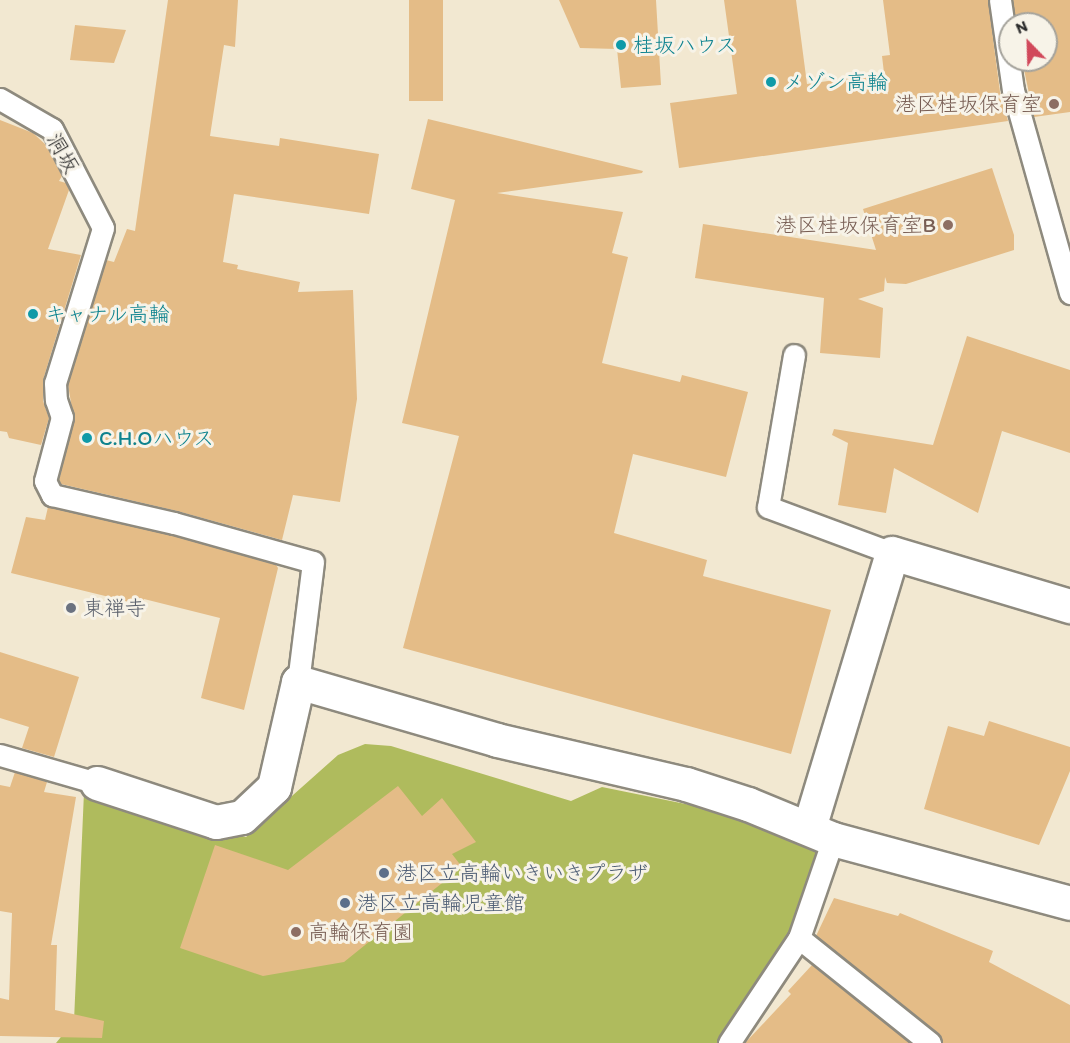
<!DOCTYPE html>
<meta charset="utf-8">
<style>
body{margin:0}
#map{position:relative;width:1070px;height:1043px;overflow:hidden;background:#f2e8d1;font-family:Itim,"Klee One",sans-serif}
div>[style]{position:absolute}
[style*='--x']{left:calc(var(--x)*1px);top:calc(var(--y)*1px);width:calc(var(--w)*1px);rotate:calc(var(--a)*1deg)}
.green>*{inset:0;background:#afbb5d}
.building>*{inset:0;background:#e4bc87;transform-origin:0 0}
.roads{filter:drop-shadow(2px 0 #8e8a7e) drop-shadow(-2px 0 #8e8a7e) drop-shadow(0 2px #8e8a7e) drop-shadow(0 -2px #8e8a7e)}
.lane>*{height:21px;margin:-10.5px;padding:0 10.5px;transform-origin:10.5px;border-radius:10.5px;background:#fff}
.street>*{height:33px;margin:-16.5px;padding:0 16.5px;transform-origin:16.5px;border-radius:16.5px;background:#fff}
.dots>*{width:16px;height:16px;translate:-50% -50%;box-sizing:border-box;border:3px solid #f7f3e8;border-radius:50%}
span{translate:-50% -50%;white-space:nowrap;text-align:center;line-height:1.15;-webkit-text-stroke:6px #f7f3e8;paint-order:stroke}
.culture-label{font-size:21px;color:#0d838f}
.left{translate:0 -50%;text-align:left}
.education-label{font-size:21px;color:#785e54}
.right{translate:-100% -50%;text-align:right}
.street-label{font-size:21px;color:#2b2b2b}
.worship-label{font-size:21px;color:#5b616d}
.service-label{font-size:21px;color:#4e5e75}
.north{position:absolute;left:998px;top:12px;width:60px;height:60px;box-sizing:border-box;background:#f7f3e8;border:2px solid #a5a39c;border-radius:50%;rotate:337deg;font-size:16px;font-weight:700;line-height:24px;text-align:center;color:#2b2b2b}
.north::after{content:'';display:block;margin:auto;width:21px;height:27px;background:#d1495b;clip-path:polygon(50% 0,100% 100%,50% 72%,0 100%)}
</style>
<div id="map">
<div class="green">
<i style="clip-path:polygon(365px 744px,391px 746px,571px 801px,602px 787px,705px 808px,822px 852px,793px 930px,719px 1043px,56px 1043px,74px 1021px,84px 792px,246px 837px,338px 755px)"></i>
</div>
<div class="building">
<i style="clip-path:polygon(168px 0,238px 0,235px 47px,224px 45px,210px 136px,279px 146px,280px 138px,379px 154px,369px 214px,234px 194px,223px 262px,238px 265px,237px 269px,300px 282px,298px 292px,353px 290px,357px 399px,340px 502px,293px 495px,282px 540px,177px 511px,61px 484px,59px 480px,74px 420px,68px 385px,106px 260px,114px 262px,127px 229px,135px 231px)"></i>
<i style="left:409px;top:0;width:34px;height:101px"></i>
<i style="clip-path:polygon(559px 0,656px 0,661px 85px,621px 88px,617px 49px,580px 48px)"></i>
<i style="clip-path:polygon(724px 0,796px 0,807px 84px,884px 73px,882px 56px,890px 55px,883px 0,988px 0,1000px 92px,1008px 121px,679px 168px,670px 103px,737px 94px)"></i>
<i style="clip-path:polygon(1013px 0,1070px 0,1070px 112px,1034px 117px,1022px 60px,1046px 60px,1046px 24px,1016px 24px)"></i>
<i style="clip-path:polygon(75px 25px,126px 30px,114px 63px,70px 60px)"></i>
<i style="clip-path:polygon(428px 119px,643px 171px,642px 173px,497px 193px,623px 212px,612px 253px,628px 257px,602px 363px,680px 382px,682px 375px,748px 392px,726px 477px,633px 454px,614px 533px,707px 560px,703px 576px,831px 610px,791px 754px,403px 648px,459px 436px,402px 423px,455px 200px,411px 189px)"></i>
<i style="clip-path:polygon(0 120px,33px 133px,46px 145px,62px 176px,59px 181px,66px 183px,69px 190px,48px 249px,81px 255px,43px 380px,43px 401px,49px 418px,41px 445px,9px 438px,7px 432px,0 431px)"></i>
<i style="clip-path:polygon(992px 168px,1014px 235px,1014px 250px,906px 284px,887px 283px,885px 277px,884px 291px,858px 299px,883px 308px,880px 358px,820px 353px,824px 298px,695px 278px,703px 224px,876px 250px,863px 209px)"></i>
<i style="clip-path:polygon(967px 336px,1070px 370px,1070px 453px,1002px 431px,978px 513px,894px 468px,886px 513px,838px 505px,848px 443px,832px 435px,834px 429px,933px 445px)"></i>
<i style="clip-path:polygon(48px 507px,171px 535px,276px 565px,278px 568px,244px 710px,201px 698px,220px 618px,144px 599px,142px 605px,11px 573px,26px 517px,45px 520px)"></i>
<i style="clip-path:polygon(0 652px,79px 677px,54px 757px,22px 748px,29px 727px,0 718px)"></i>
<i style="clip-path:polygon(989px 721px,1070px 747px,1070px 771px,1039px 845px,924px 809px,948px 726px,984px 736px)"></i>
<i style="clip-path:polygon(15px 772px,47px 782px,44px 792px,76px 797px,51px 945px,57px 945px,55px 1010px,104px 1021px,102px 1038px,0 1036px,0 998px,9px 1000px,12px 913px,0 911px,0 785px,10px 787px)"></i>
<i style="clip-path:polygon(398px 786px,422px 816px,442px 798px,476px 842px,452px 854px,462px 867px,344px 962px,263px 976px,180px 948px,215px 845px,288px 870px)"></i>
<i style="clip-path:polygon(834px 898px,898px 916px,900px 913px,993px 951px,989px 962px,1070px 1005px,1070px 1043px,942px 1043px,938px 1033px,816px 936px)"></i>
<i style="clip-path:polygon(812px 965px,910px 1043px,745px 1043px,791px 994px,788px 991px)"></i>
</div>
<div class="roads">
<div class="lane">
<i style="--x:1000;--y:0;--w:91;--a:81.8"></i>
<i style="--x:1013;--y:90;--w:211;--a:74.3"></i>
<i style="--x:0;--y:99;--w:60;--a:30"></i>
<i style="--x:52;--y:129;--w:111;--a:62.7"></i>
<i style="--x:103;--y:228;--w:162;--a:107.2"></i>
<i style="--x:55;--y:383;--w:17;--a:87"></i>
<i style="--x:56;--y:400;--w:18;--a:71"></i>
<i style="--x:62;--y:417;--w:66;--a:104.9"></i>
<i style="--x:45;--y:481;--w:16;--a:63"></i>
<i style="--x:52;--y:495;--w:125;--a:12.9"></i>
<i style="--x:174;--y:523;--w:144;--a:15.7"></i>
<i style="--x:313;--y:562;--w:121;--a:97.1"></i>
<i style="--x:794;--y:355;--w:154;--a:99.7"></i>
<i style="--x:768;--y:507;--w:132;--a:20.4"></i>
<i style="--x:0;--y:755;--w:101;--a:16.1"></i>
<i style="--x:799;--y:938;--w:168;--a:38.7"></i>
<i style="--x:729;--y:1043;--w:126;--a:-56.3"></i>
<i style="--x:799;--y:938;--w:105;--a:-71"></i>
</div>
<div class="street">
<i style="--x:97;--y:783;--w:125;--a:18.1"></i>
<i style="--x:216;--y:822;--w:26;--a:-11"></i>
<i style="--x:242;--y:817;--w:44;--a:-43.2"></i>
<i style="--x:274;--y:787;--w:108;--a:-77.1"></i>
<i style="--x:298;--y:682;--w:207;--a:16.2"></i>
<i style="--x:497;--y:740;--w:194;--a:13.1"></i>
<i style="--x:686;--y:784;--w:65;--a:17.9"></i>
<i style="--x:748;--y:804;--w:92;--a:22.4"></i>
<i style="--x:833;--y:839;--w:245;--a:15.1"></i>
<i style="--x:809;--y:828;--w:287;--a:-73.2"></i>
<i style="--x:892;--y:553;--w:186;--a:16.6"></i>
</div>
</div>
<div class="dots">
<i style="left:621px;top:45px;background:#0f9aa8"></i>
<i style="left:771px;top:82px;background:#0f9aa8"></i>
<i style="left:1054px;top:104px;background:#8d6e63"></i>
<i style="left:948px;top:225px;background:#8d6e63"></i>
<i style="left:33px;top:314px;background:#0f9aa8"></i>
<i style="left:87px;top:438px;background:#0f9aa8"></i>
<i style="left:71px;top:608px;background:#6b7280"></i>
<i style="left:384px;top:873px;background:#5c6f8a"></i>
<i style="left:345px;top:903px;background:#5c6f8a"></i>
<i style="left:296px;top:932px;background:#8d6e63"></i>
</div>
<div class="culture-label">
<span class="left" style="left:633px;top:45px">桂坂ハウス</span>
<span class="left" style="left:783px;top:82px">メゾン高輪</span>
<span class="left" style="left:45px;top:314px">キャナル高輪</span>
<span class="left" style="left:99px;top:438px">C.H.Oハウス</span>
</div>
<div class="education-label">
<span class="right" style="left:1042px;top:104px">港区桂坂保育室</span>
<span class="right" style="left:936px;top:225px">港区桂坂保育室B</span>
<span class="left" style="left:308px;top:932px">高輪保育園</span>
</div>
<div class="street-label">
<span style="left:63px;top:153px;rotate:60deg">洞坂</span>
</div>
<div class="worship-label">
<span class="left" style="left:83px;top:608px">東禅寺</span>
</div>
<div class="service-label">
<span class="left" style="left:396px;top:873px">港区立高輪いきいきプラザ</span>
<span class="left" style="left:357px;top:903px">港区立高輪児童館</span>
</div>
<div class="north">N</div>
</div>
